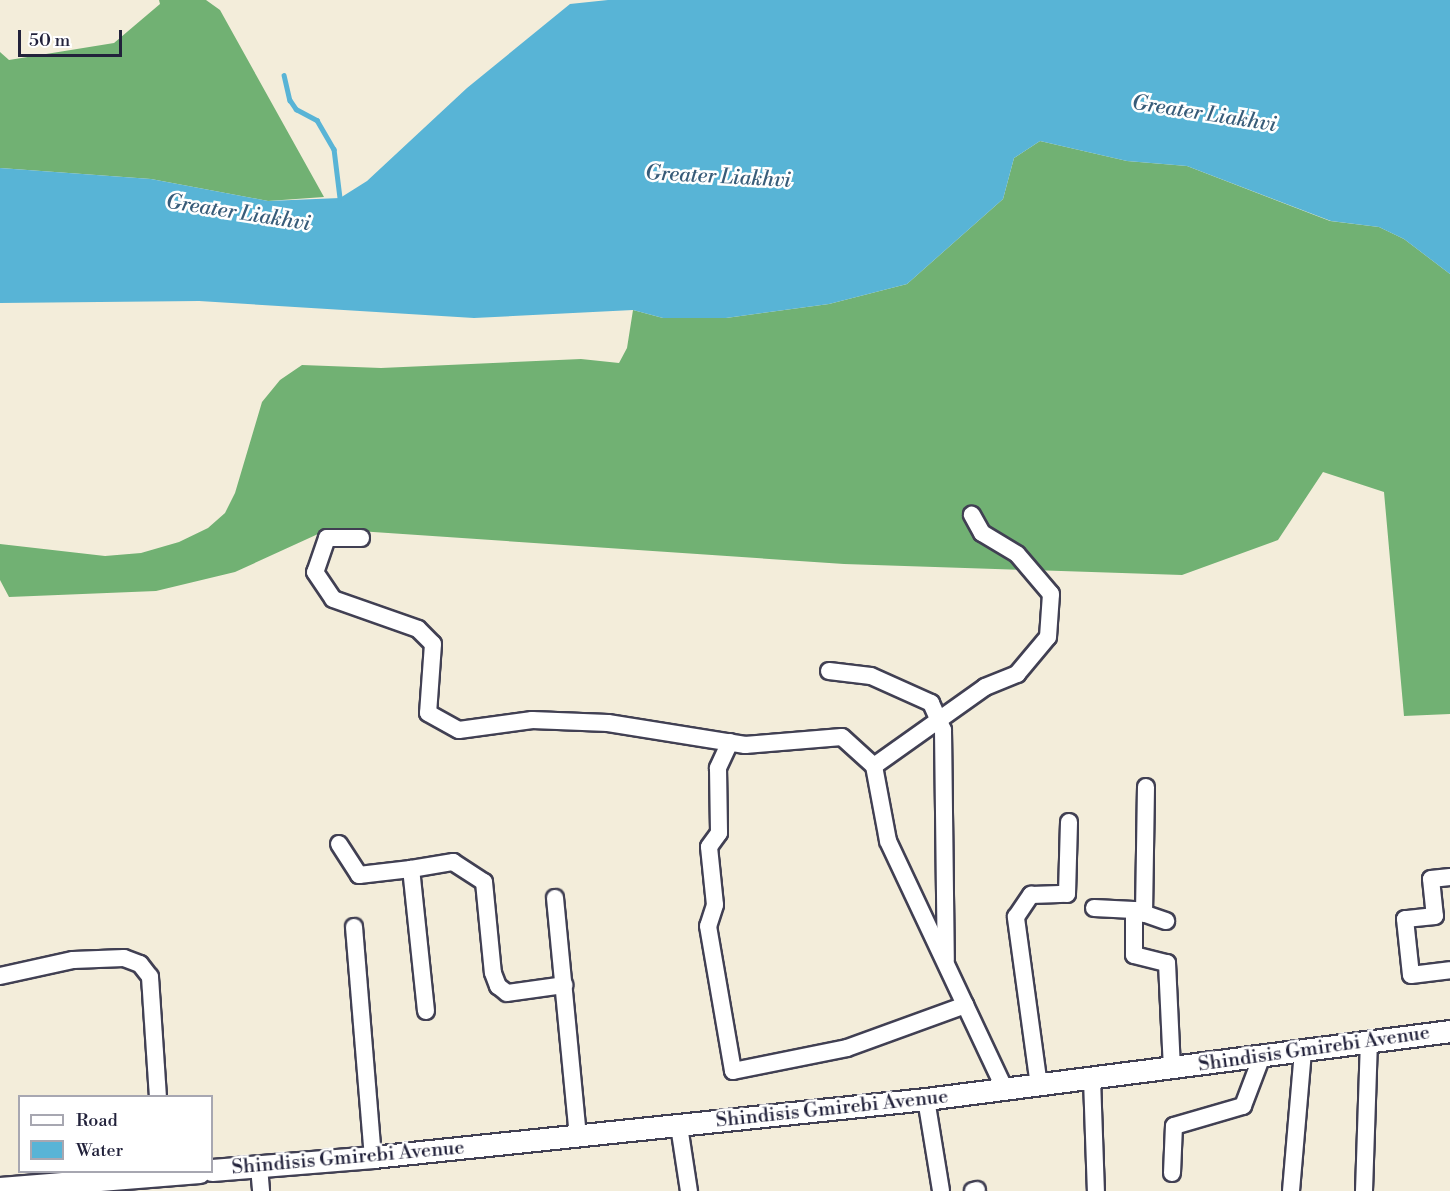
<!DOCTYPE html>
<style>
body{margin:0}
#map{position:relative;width:1450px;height:1191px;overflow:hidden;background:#f3edda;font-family:"Libre Bodoni",serif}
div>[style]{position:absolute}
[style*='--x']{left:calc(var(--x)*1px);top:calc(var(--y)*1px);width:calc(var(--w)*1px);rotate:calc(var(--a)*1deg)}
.forest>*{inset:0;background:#71b173}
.water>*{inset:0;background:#58b4d6}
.stream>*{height:4.5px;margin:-2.25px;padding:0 2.25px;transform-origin:2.25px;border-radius:2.25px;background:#58b4d6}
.roads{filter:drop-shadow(2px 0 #414053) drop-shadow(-2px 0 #414053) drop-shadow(0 2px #414053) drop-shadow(0 -2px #414053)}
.minor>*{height:16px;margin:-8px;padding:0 8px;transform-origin:8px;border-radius:8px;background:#fff}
.major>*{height:21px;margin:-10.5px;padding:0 10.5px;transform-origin:10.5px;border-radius:10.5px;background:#fff}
span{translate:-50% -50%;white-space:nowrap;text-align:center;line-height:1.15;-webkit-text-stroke:5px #fff;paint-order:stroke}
.street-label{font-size:20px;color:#22223b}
.water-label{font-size:21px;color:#385c79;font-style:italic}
.legend{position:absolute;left:18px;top:1095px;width:195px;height:78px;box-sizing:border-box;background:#fff;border:2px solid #a7a7b1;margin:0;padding:8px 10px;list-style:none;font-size:18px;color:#22223b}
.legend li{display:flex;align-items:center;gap:12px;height:30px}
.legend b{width:30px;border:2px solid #a7a7b1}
.scale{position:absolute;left:18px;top:30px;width:104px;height:27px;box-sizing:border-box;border:3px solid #22223b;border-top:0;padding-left:8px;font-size:18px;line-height:21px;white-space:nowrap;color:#22223b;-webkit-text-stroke:4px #fff;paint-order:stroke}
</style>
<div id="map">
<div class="forest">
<i style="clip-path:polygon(159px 0,206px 0,220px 10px,324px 197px,268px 201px,151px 179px,0 168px,0 52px,9px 60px,114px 43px,160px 4px)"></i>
<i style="clip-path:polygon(1040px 141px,1127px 161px,1187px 166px,1330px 221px,1379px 227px,1404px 239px,1450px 274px,1450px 714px,1404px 716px,1384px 492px,1323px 472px,1278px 540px,1182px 575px,844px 564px,329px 529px,235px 572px,156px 591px,9px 597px,0 580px,0 544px,105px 556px,141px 553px,179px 542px,208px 528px,225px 513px,235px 493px,262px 402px,280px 380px,302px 365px,381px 368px,581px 359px,619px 363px,627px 348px,633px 310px,663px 318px,726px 318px,829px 304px,907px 284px,1003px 199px,1014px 158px)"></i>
</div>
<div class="water">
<i style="clip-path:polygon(608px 0,1450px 0,1450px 274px,1404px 239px,1379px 227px,1331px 221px,1187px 166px,1127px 161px,1040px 141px,1014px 158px,1003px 199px,907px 284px,829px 304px,726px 318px,663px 318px,633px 310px,474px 318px,199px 301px,0 303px,0 168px,151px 179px,268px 201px,340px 198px,367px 181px,467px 88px,570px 4px)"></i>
</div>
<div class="stream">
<i style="--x:284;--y:75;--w:26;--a:77"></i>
<i style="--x:290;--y:100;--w:11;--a:56"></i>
<i style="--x:296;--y:109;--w:24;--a:28"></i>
<i style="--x:317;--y:120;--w:34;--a:60"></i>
<i style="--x:334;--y:149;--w:49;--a:83"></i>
</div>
<div class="roads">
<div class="minor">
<i style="--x:361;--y:538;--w:34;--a:180"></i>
<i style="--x:327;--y:538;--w:36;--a:109"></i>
<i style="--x:315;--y:572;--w:32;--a:56"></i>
<i style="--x:333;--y:599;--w:90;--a:19.4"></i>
<i style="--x:418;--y:629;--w:21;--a:45"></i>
<i style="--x:433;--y:644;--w:69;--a:94.1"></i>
<i style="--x:428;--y:713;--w:35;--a:29"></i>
<i style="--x:459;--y:730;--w:74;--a:-7.8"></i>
<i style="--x:532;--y:720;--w:76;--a:2.3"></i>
<i style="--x:608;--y:723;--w:139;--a:9.1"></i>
<i style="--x:745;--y:745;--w:97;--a:-4.7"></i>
<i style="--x:842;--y:737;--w:43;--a:42.2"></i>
<i style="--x:874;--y:766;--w:76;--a:79.4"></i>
<i style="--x:888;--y:841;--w:275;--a:64.8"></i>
<i style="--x:829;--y:671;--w:42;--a:6.8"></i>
<i style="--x:871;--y:676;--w:66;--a:24.2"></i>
<i style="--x:931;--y:703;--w:30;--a:66"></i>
<i style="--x:943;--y:730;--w:230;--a:89.3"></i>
<i style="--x:730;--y:742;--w:29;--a:115"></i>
<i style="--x:718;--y:768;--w:65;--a:89.1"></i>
<i style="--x:719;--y:833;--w:17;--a:126"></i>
<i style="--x:709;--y:847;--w:58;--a:84.1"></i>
<i style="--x:715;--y:905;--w:22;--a:108"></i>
<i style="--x:708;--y:926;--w:147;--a:80.2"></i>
<i style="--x:733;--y:1071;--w:116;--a:-11.4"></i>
<i style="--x:847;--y:1048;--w:126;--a:-20"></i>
<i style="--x:874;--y:766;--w:136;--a:-35.4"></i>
<i style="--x:985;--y:687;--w:35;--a:-22"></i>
<i style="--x:1017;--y:674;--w:48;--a:-50"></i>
<i style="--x:1048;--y:637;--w:43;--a:-86"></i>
<i style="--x:1051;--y:594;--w:52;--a:-130.4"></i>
<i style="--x:1017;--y:554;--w:41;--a:-149"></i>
<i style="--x:982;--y:533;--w:21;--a:-119"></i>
<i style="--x:339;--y:844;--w:37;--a:57"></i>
<i style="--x:359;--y:875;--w:52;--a:-6.6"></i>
<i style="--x:1450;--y:877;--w:19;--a:174"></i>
<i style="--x:1431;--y:879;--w:37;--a:84"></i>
<i style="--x:1435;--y:916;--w:30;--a:174"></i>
<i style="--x:1405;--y:919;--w:56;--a:83.9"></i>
<i style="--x:1411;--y:975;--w:39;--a:-7"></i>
<i style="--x:555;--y:898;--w:239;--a:84.5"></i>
<i style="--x:1094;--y:908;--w:40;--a:2.9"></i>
<i style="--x:1134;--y:910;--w:34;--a:19"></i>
<i style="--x:1134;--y:910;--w:45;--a:90"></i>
<i style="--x:1134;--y:955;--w:34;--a:14"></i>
<i style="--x:1167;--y:963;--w:105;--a:87.3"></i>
<i style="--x:1144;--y:914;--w:127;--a:-89.1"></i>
<i style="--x:354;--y:927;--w:231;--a:85.3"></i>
<i style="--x:0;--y:976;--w:75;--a:-12.4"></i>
<i style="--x:73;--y:960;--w:51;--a:-2.2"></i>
<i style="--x:124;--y:958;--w:17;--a:21"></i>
<i style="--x:140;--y:964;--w:16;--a:52"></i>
<i style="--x:150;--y:977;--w:119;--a:86.2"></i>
<i style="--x:426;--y:1011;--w:143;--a:-96"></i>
<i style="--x:411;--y:869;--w:43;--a:-9.5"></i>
<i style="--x:453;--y:862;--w:37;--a:33"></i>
<i style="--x:484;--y:882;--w:91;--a:84.4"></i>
<i style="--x:493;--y:973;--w:14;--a:69"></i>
<i style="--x:498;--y:986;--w:11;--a:38"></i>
<i style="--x:507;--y:993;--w:58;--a:-8"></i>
<i style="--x:1092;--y:1079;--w:112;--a:88"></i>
<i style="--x:1039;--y:1086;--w:171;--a:-97.8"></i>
<i style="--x:1016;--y:917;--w:27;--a:-56"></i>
<i style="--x:1031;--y:895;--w:36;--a:-2"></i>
<i style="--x:1067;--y:894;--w:72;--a:-88.4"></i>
<i style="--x:926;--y:1099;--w:93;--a:80.7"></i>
<i style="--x:679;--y:1126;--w:66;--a:81.3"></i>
<i style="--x:259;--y:1167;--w:24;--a:85"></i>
<i style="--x:1172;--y:1173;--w:47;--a:-87.6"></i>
<i style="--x:1174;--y:1126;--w:72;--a:-16.2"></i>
<i style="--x:1243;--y:1106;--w:53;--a:-69.2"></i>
<i style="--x:973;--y:1191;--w:4;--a:-14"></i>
<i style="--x:1291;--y:1191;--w:142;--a:-85.1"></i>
<i style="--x:1364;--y:1191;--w:149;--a:-88.1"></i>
</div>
<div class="major">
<i style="--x:212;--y:1170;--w:162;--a:-4.6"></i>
<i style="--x:373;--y:1157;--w:556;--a:-5.99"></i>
<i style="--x:926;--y:1099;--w:528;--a:-7.39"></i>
<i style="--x:0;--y:1188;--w:200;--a:-4.6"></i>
</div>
</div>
<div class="street-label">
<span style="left:1314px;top:1049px;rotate:-8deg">Shindisis Gmirebi Avenue</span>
<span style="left:832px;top:1109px;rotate:-6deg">Shindisis Gmirebi Avenue</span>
<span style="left:348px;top:1158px;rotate:-5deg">Shindisis Gmirebi Avenue</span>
</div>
<div class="water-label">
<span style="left:1204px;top:114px;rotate:9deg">Greater Liakhvi</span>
<span style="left:718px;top:177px;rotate:3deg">Greater Liakhvi</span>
<span style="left:238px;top:213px;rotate:9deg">Greater Liakhvi</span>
</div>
<ul class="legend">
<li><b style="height:8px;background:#fff"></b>Road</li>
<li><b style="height:16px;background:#58b4d6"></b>Water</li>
</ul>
<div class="scale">50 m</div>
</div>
